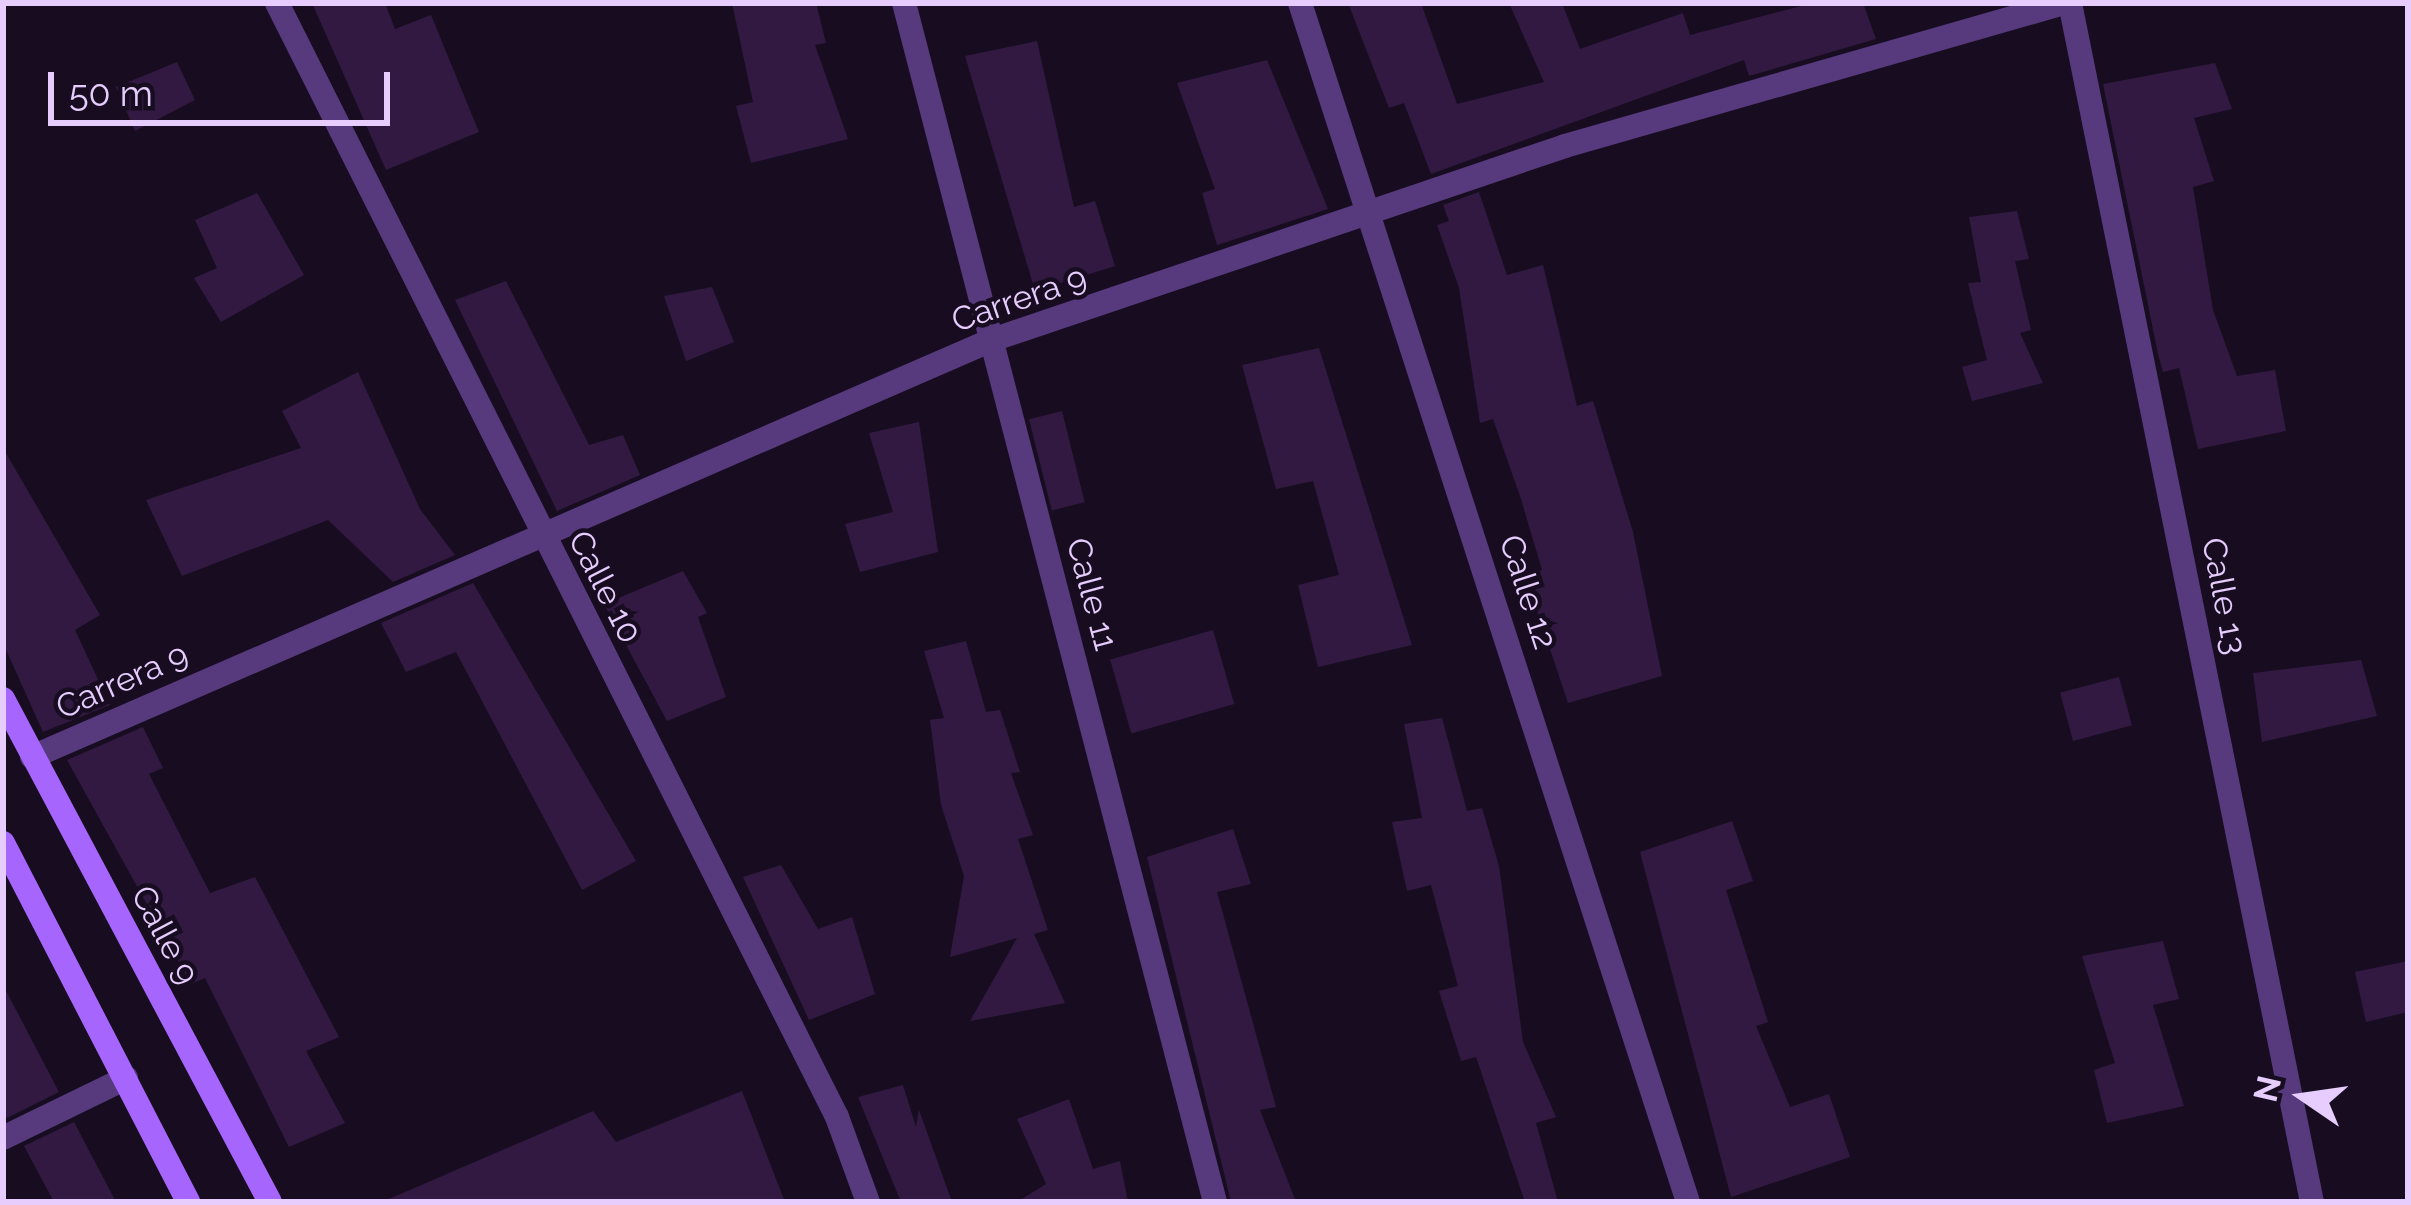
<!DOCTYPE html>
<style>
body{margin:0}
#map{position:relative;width:2411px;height:1205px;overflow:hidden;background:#180d20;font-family:Raleway,sans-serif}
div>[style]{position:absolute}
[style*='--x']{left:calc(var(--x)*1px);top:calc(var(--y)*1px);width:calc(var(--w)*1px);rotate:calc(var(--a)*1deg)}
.building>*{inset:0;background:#311941;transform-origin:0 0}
.street>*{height:24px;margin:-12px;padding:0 12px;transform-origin:12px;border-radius:12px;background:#57397e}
.secondary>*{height:24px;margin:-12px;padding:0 12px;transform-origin:12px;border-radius:12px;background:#a666fd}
span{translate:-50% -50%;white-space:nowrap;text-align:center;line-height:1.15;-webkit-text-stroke:9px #180d20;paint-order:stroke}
.street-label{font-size:33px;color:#e6cdfe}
.frame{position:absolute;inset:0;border:6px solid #e6cdfe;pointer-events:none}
.north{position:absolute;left:2243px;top:1037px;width:120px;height:120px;-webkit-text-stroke:9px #180d20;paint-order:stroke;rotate:283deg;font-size:33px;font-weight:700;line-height:48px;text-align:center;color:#e6cdfe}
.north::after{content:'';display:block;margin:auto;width:42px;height:54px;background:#e6cdfe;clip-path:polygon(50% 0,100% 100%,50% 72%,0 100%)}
.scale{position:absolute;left:48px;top:72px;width:342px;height:54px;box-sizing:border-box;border:6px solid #e6cdfe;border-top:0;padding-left:15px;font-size:36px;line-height:42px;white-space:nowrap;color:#e6cdfe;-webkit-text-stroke:9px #180d20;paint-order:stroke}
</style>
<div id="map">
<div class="building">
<i style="clip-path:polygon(312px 3px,385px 3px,395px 29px,431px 15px,479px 132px,386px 170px)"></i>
<i style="clip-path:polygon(732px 3px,816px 3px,826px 43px,815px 45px,848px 139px,751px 163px,736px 106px,753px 102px)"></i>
<i style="clip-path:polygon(1348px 3px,1421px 3px,1457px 104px,1544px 82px,1509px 3px,1562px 3px,1580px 49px,1683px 13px,1690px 35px,1813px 3px,1863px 3px,1876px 39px,1749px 76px,1744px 60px,1431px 174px,1404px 103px,1389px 108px)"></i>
<i style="clip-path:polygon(1037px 41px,1074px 207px,1095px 201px,1115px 266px,1035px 291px,965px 56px)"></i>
<i style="clip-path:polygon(1267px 60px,1328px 209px,1217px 245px,1202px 193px,1215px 189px,1177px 83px)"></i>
<i style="clip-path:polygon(177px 62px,195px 100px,135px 131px,116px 87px)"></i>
<i style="clip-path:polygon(2215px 63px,2232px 109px,2194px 118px,2214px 181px,2193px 187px,2213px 310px,2237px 376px,2275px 370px,2286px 431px,2198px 449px,2179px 368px,2163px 372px,2158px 354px,2103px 84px)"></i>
<i style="clip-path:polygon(1479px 192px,1507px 275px,1543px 265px,1577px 406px,1593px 401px,1633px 532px,1662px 676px,1568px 703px,1525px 575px,1542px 570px,1521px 499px,1493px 419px,1480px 423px,1459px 288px,1437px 225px,1449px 221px,1443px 205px)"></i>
<i style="clip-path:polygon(257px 193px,304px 275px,221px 322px,194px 278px,217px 268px,195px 220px)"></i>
<i style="clip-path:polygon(2017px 211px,2029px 259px,2015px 261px,2031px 330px,2020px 333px,2043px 383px,1972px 401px,1962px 367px,1987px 360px,1968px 283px,1981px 282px,1969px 217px)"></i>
<i style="clip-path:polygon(506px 281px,589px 445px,623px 435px,640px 475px,557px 511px,455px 300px)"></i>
<i style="clip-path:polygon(712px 287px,734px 342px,686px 361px,664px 296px)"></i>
<i style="clip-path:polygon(1319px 348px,1412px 645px,1318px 667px,1298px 585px,1339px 575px,1313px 481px,1276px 489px,1242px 365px)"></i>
<i style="clip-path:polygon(358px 372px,420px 509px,455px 555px,393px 582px,328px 520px,182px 576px,146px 500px,301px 448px,282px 411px)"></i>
<i style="left:1062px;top:411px;width:94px;height:34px;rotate:76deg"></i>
<i style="clip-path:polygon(919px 422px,938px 552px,860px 572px,845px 524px,893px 512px,869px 433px)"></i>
<i style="clip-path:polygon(3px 448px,100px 615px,75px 630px,110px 705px,43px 732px,3px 643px)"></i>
<i style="clip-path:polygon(683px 571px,707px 613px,698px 617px,726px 697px,667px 721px,604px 604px)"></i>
<i style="clip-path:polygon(473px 583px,636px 861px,582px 890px,456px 652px,406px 672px,381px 623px)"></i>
<i style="left:1213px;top:630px;width:77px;height:107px;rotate:74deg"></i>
<i style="clip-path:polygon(966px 641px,986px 712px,1000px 710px,1020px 772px,1011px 773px,1033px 835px,1018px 839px,1048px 930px,1034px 934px,1065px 1003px,970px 1021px,1017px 938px,950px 957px,964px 876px,941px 805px,930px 720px,944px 718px,924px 651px)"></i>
<i style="clip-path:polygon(2361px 660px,2377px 716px,2262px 742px,2253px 673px)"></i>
<i style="left:2119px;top:677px;width:50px;height:61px;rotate:75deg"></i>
<i style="clip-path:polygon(1442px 718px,1467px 811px,1482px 808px,1499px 866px,1523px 1042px,1556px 1117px,1536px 1123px,1558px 1202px,1525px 1202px,1476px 1057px,1461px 1061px,1439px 991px,1458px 986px,1431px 885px,1407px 891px,1392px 822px,1422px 818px,1404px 724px)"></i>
<i style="clip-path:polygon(143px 727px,163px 768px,149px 774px,210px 893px,255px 877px,339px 1037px,306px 1051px,345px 1123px,289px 1147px,205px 978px,191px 984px,67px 760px)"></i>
<i style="clip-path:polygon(1732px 821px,1753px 881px,1726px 890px,1768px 1022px,1756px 1026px,1790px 1107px,1829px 1094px,1850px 1157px,1731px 1197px,1640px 852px)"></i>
<i style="clip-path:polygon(1233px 829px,1251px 884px,1217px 892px,1276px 1107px,1260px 1110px,1296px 1202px,1231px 1202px,1147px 857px)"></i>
<i style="clip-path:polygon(781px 865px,818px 929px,852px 917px,875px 994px,809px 1020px,743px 877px)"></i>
<i style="clip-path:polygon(2163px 941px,2179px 999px,2153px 1005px,2184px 1106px,2107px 1123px,2094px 1070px,2115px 1063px,2082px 956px)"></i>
<i style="clip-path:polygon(2408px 961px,2408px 1012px,2366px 1022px,2355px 972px)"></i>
<i style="clip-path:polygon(3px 985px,59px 1092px,7px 1118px,3px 1111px)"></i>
<i style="clip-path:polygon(903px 1085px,916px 1127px,919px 1110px,952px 1202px,901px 1202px,858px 1097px)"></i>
<i style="clip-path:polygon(742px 1091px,785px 1202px,382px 1202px,593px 1111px,616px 1142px)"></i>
<i style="clip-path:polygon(1069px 1099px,1093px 1169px,1120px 1161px,1128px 1202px,1017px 1202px,1046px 1184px,1017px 1119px)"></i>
<i style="clip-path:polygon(74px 1122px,116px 1202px,54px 1202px,24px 1146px)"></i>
</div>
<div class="street">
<i style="--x:277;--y:3;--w:1247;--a:63.31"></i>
<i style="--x:837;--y:1117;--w:90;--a:70"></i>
<i style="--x:904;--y:3;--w:1239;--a:75.46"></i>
<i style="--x:1300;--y:3;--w:1260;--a:72.07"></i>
<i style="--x:2070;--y:3;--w:1223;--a:78.59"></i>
<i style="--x:32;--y:757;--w:1047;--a:-23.48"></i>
<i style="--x:992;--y:340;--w:605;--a:-18.7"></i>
<i style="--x:1565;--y:146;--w:519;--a:-15.99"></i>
<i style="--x:3;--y:1138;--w:137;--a:-26"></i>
</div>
<div class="secondary">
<i style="--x:3;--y:699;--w:569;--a:62.04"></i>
<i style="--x:3;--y:843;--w:404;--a:62.7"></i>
</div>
<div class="street-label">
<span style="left:1019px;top:299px;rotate:-19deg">Carrera 9</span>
<span style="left:605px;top:587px;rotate:63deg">Calle 10</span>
<span style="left:1528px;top:592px;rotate:72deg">Calle 12</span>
<span style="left:1092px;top:594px;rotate:75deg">Calle 11</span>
<span style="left:2224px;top:596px;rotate:79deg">Calle 13</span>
<span style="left:122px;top:681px;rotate:-24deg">Carrera 9</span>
<span style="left:165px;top:935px;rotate:62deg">Calle 9</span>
</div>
<div class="frame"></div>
<div class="north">N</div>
<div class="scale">50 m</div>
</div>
